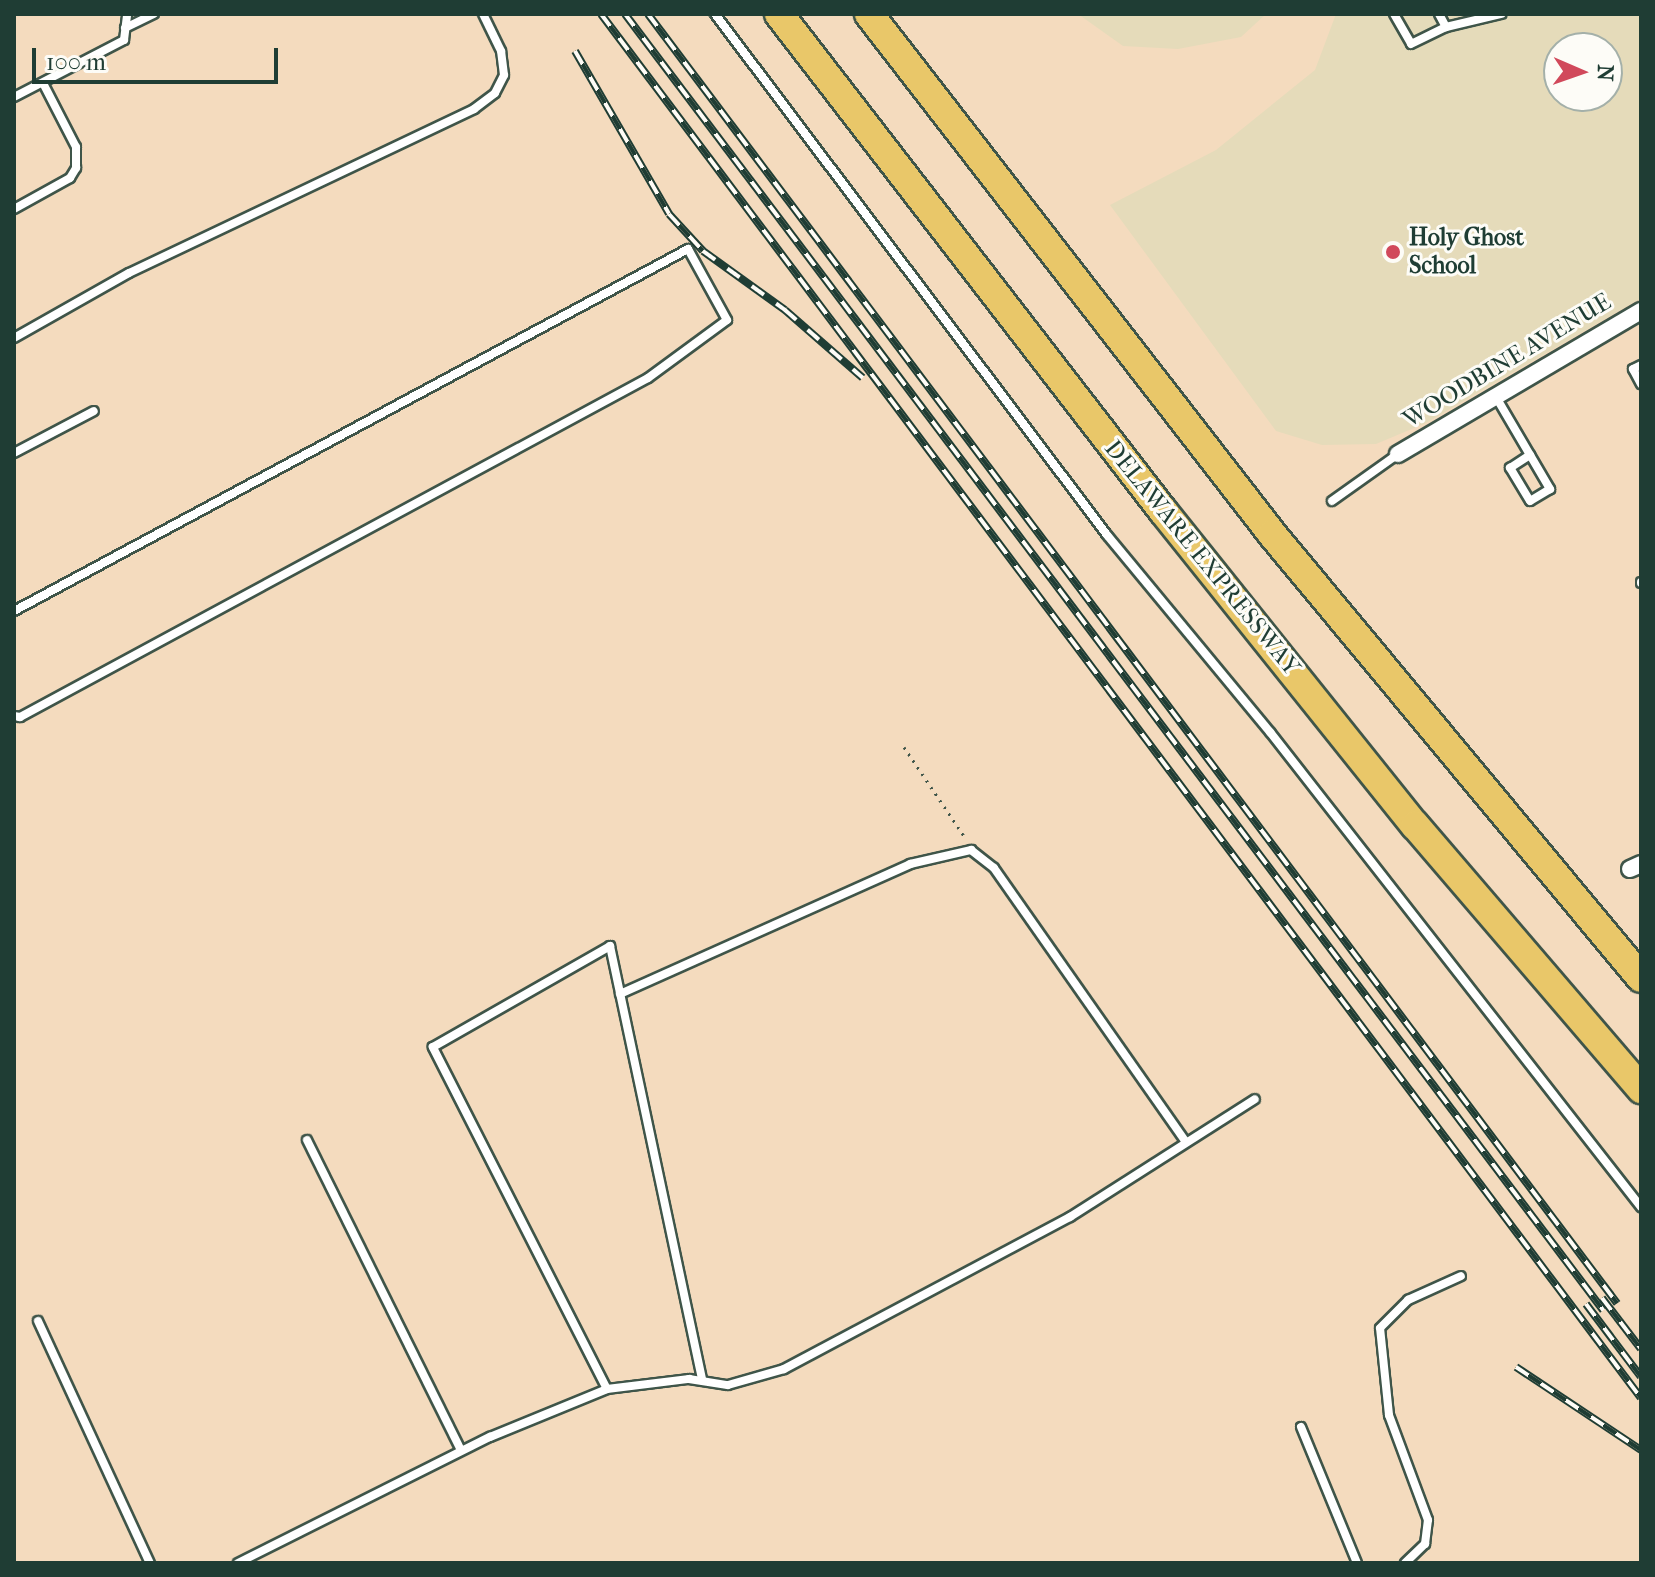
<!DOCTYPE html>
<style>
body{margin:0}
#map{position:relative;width:1655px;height:1577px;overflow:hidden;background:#f4dbbe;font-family:"IM FELL French Canon",serif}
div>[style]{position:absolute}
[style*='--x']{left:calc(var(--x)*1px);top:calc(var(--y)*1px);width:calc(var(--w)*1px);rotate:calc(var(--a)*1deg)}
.built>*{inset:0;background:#e5dbba}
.path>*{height:3px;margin-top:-1.5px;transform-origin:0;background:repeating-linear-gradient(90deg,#3f5549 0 2px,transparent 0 8px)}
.roads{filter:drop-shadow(2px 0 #3f5549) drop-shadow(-2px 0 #3f5549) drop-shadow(0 2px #3f5549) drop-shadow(0 -2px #3f5549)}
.service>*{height:8px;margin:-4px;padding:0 4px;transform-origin:4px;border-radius:4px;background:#fff}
.minor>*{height:16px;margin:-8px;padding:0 8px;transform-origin:8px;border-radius:8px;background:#fff}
.motorway>*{height:28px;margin:-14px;padding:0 14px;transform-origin:14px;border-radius:14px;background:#e9c769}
.rail>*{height:8px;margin-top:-4px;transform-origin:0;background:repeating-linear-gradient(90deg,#fdfcf7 0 15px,#1f3d34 0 30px);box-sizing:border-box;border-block:2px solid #1f3d34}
.dots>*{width:22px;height:22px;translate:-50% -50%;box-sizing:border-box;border:4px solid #fdfcf7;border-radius:50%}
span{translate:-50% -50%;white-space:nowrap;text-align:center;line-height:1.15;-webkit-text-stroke:6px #fdfcf7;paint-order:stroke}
.poi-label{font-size:24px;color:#1f3d34;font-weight:700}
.left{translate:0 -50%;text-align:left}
.street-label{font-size:24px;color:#1f3d34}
.frame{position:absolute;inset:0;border:16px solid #1f3d34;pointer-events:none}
.north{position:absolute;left:1543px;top:32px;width:80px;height:80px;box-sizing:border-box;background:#fdfcf7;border:2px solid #a4b0a9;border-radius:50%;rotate:92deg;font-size:22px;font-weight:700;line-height:32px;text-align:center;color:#1f3d34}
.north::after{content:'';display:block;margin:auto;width:28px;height:36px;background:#d1495b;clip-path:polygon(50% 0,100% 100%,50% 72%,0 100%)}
.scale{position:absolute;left:32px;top:48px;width:246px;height:36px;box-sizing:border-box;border:4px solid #1f3d34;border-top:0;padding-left:10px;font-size:24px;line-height:28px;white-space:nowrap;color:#1f3d34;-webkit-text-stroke:6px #fdfcf7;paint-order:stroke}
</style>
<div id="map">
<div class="built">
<i style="clip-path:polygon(1078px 14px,1266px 14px,1241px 37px,1178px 49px,1123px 46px)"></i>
<i style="clip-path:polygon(evenodd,1336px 14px,1641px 14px,1641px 298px,1426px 423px,1376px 444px,1322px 445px,1276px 431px,1110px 205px,1216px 150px,1315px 70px,1336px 14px,1559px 48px,1607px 48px,1607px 96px,1559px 96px,1559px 48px)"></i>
</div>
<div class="path">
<i style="--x:904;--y:747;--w:111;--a:56"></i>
</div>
<div class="roads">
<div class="service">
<i style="--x:715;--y:14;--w:652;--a:53.04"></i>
<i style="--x:1107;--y:535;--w:256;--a:50.4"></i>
<i style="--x:1270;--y:732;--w:603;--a:52.01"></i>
<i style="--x:1394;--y:14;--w:34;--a:60"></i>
<i style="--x:1411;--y:44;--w:39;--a:-26"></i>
<i style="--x:1439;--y:14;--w:15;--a:62"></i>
<i style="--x:1446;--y:27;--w:57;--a:-13.3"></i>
<i style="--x:125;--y:28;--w:32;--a:-26"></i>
<i style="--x:14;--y:97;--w:124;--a:-27.4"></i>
<i style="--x:124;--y:40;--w:26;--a:-83"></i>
<i style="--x:14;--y:209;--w:64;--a:-29"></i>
<i style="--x:70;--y:178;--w:12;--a:-59"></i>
<i style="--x:76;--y:168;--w:21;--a:-90"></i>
<i style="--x:76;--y:147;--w:72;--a:-117.3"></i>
<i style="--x:14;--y:338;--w:132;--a:-29.5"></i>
<i style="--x:129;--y:273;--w:382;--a:-25.4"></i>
<i style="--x:474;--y:109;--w:26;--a:-37"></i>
<i style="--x:495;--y:93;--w:20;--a:-63"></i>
<i style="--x:504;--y:75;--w:24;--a:-97"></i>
<i style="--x:501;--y:51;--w:41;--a:-115.9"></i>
<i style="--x:1641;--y:365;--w:9;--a:153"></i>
<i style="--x:1633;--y:369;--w:17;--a:62"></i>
<i style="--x:1496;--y:397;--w:107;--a:59.6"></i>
<i style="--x:1550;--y:489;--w:23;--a:149"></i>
<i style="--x:1530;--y:501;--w:39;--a:-121"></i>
<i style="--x:1510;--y:468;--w:24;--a:-33"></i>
<i style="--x:14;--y:453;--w:90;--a:-27.7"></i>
<i style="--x:1332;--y:501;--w:81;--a:-35.5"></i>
<i style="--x:1641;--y:582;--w:1;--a:90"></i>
<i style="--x:14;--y:611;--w:765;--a:-28.24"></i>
<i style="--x:688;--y:249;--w:81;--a:61.2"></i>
<i style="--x:727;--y:320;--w:98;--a:143.7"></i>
<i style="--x:648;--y:378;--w:714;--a:151.64"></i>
<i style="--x:20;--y:717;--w:6;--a:-171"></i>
<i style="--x:620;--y:994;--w:318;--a:-24.1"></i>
<i style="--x:910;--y:864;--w:63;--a:-12.9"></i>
<i style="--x:971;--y:850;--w:29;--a:38"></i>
<i style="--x:994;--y:868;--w:333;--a:55"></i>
<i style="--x:307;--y:1140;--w:346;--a:63.6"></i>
<i style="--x:38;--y:1321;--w:267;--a:65.2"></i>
<i style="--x:607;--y:1389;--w:384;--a:-117"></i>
<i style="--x:433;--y:1047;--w:204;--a:-29.7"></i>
<i style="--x:610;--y:946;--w:444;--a:78"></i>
<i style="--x:1301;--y:1427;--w:147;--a:67.6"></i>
<i style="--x:238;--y:1563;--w:282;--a:-26.6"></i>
<i style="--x:490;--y:1437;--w:126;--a:-22.3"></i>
<i style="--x:607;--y:1389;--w:83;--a:-7"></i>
<i style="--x:689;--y:1379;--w:39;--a:9"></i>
<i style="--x:728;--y:1385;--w:58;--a:-15.9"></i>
<i style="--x:784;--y:1369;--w:324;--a:-28"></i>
<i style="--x:1070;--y:1217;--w:219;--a:-32.5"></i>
<i style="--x:1405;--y:1563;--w:28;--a:-44"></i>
<i style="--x:1425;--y:1544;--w:24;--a:-83"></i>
<i style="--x:1428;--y:1520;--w:112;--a:-110.4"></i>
<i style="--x:1389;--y:1415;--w:87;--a:-95.9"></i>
<i style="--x:1380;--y:1328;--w:40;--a:-45"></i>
<i style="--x:1408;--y:1300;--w:58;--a:-24.4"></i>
</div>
<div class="minor">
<i style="--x:1398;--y:454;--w:282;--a:-30.5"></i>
<i style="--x:1630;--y:869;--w:12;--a:-24"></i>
</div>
<div class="motorway">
<i style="--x:779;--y:14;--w:628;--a:52.31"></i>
<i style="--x:1163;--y:511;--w:403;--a:51.3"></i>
<i style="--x:1415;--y:825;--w:348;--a:49.4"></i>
<i style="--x:869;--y:14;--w:658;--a:52.22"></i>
<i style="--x:1272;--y:534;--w:577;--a:50.27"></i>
</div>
</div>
<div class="rail">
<i style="--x:601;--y:14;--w:1731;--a:53.08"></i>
<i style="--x:625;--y:14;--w:1624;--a:52.96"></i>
<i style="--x:648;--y:14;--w:1613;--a:53.07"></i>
<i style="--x:575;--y:51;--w:188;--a:60"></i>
<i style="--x:669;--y:214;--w:50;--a:47.4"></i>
<i style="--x:703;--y:251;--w:101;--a:35.7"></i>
<i style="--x:785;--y:310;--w:103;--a:41.1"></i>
<i style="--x:1602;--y:1298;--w:64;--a:52.6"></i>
<i style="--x:1586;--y:1304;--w:91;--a:53"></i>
<i style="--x:1516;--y:1367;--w:150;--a:33.6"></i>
</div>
<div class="dots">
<i style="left:1393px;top:252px;background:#d1495b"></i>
</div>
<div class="poi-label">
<span class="left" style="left:1409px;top:252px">Holy Ghost<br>School</span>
</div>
<div class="street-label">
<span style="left:1507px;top:361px;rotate:-31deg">WOODBINE AVENUE</span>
<span style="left:1202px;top:558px;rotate:51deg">DELAWARE EXPRESSWAY</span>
</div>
<div class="frame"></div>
<div class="north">N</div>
<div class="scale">100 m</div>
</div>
